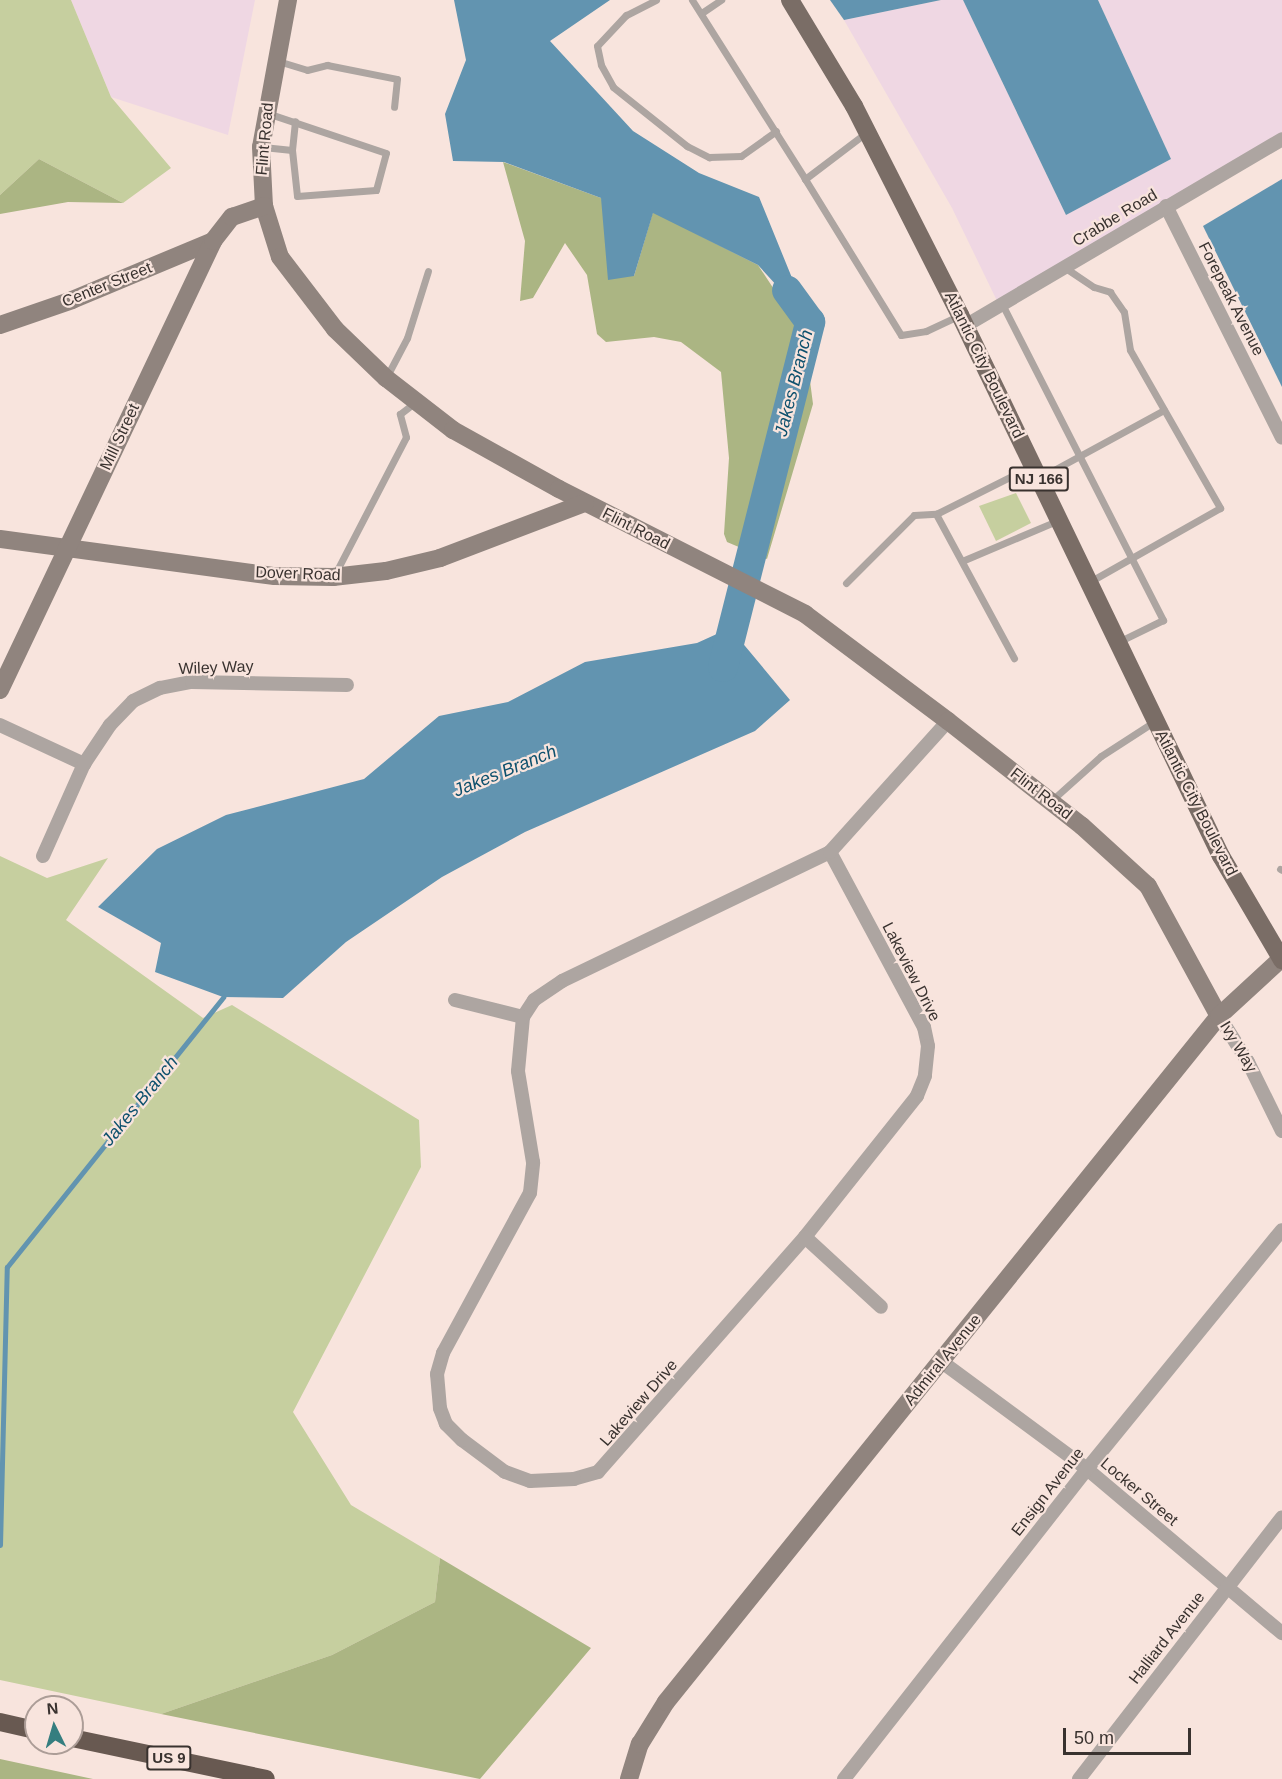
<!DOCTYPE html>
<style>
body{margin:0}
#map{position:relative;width:1282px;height:1779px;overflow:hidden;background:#f8e4dd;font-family:Arial,sans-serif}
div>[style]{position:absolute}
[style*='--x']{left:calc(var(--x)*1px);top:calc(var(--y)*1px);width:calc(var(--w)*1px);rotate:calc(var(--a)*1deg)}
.industrial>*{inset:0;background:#efd7e3}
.green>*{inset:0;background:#c6cf9f}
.forest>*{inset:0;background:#abb583}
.water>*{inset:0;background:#6294b0}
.stream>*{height:5px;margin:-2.5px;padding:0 2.5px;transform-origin:2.5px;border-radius:2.5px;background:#6294b0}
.river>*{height:30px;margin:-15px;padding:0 15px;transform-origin:15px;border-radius:15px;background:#6294b0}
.lane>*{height:7px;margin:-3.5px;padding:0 3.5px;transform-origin:3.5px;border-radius:3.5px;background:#ada5a1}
.street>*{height:14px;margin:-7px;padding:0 7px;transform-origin:7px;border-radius:7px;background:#ada5a1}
.secondary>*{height:18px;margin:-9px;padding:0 9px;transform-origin:9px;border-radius:9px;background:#90847e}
.primary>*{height:18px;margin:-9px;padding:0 9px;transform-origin:9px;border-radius:9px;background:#7a6d66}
.highway>*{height:18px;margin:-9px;padding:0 9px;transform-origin:9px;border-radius:9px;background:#685951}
span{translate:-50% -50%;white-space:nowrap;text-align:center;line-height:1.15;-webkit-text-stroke:4.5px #f8e4dd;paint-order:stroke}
.shield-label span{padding:2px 4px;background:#f8e4dd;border:2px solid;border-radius:4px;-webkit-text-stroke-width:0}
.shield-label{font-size:15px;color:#39322f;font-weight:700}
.street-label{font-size:16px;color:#39322f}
.water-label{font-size:18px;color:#0d506d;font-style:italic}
.north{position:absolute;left:24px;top:1695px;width:60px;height:60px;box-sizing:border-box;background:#f8e4dd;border:2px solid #ac9d97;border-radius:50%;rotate:355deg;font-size:16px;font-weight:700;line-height:24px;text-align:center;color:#39322f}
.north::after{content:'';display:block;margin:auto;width:21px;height:27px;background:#357e7f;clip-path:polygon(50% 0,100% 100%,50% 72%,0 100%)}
.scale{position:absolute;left:1063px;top:1728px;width:128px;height:27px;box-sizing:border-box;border:3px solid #39322f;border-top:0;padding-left:8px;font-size:18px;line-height:21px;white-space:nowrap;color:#39322f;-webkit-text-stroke:4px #f8e4dd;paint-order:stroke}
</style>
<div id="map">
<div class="industrial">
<i style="clip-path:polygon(71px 0,255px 0,228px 135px,111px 97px)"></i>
<i style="clip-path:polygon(941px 0,963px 0,1066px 215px,1171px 159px,1098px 0,1282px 0,1282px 142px,1000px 307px,952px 208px,844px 20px)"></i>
</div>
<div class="green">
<i style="clip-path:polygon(0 0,71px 0,111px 97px,171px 168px,123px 203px,39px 159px,0 195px)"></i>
<i style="clip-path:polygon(1016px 493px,1031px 523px,996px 541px,979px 506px)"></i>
<i style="clip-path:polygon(0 856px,47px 878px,108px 858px,66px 920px,203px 1018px,232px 1005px,419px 1120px,421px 1167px,293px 1412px,351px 1505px,440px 1558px,435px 1602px,332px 1655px,161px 1714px,0 1680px)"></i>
</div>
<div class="forest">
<i style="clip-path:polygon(39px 159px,123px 203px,68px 202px,0 214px,0 195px)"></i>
<i style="clip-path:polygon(503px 162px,601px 198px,634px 276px,653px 212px,758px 265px,804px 335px,813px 404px,767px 559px,727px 542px,724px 534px,729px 458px,721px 372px,681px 342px,654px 337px,606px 342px,597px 334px,587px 275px,565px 243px,533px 298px,520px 301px,525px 241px)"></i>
<i style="clip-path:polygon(440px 1558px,591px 1648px,480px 1779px,161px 1714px,332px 1655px,435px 1602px)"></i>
<i style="clip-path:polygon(0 1759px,93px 1779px,0 1779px)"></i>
</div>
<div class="water">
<i style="clip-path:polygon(454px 0,610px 0,550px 41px,633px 131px,699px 173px,759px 197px,810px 322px,758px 265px,653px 213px,634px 276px,608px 280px,601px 198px,504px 162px,453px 161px,445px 114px,466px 60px)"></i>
<i style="clip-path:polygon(830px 0,941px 0,844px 20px)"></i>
<i style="clip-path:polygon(963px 0,1098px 0,1171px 159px,1066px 215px)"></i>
<i style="clip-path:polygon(1282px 179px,1282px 387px,1203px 226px)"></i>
<i style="clip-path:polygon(730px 628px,790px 700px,755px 731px,525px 832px,442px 877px,346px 942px,283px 998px,223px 997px,155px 972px,161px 943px,98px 907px,157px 849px,226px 815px,364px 779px,439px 716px,508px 702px,585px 662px,697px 643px)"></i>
</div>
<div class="stream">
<i style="--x:0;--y:1545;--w:278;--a:-88.6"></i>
<i style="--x:7;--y:1267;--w:346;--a:-51.3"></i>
</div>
<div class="river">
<i style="--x:723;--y:667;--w:356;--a:-75.8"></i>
<i style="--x:810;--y:322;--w:39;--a:-126"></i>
</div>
<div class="lane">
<i style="--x:656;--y:0;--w:34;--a:153"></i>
<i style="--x:626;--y:15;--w:42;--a:133.1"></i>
<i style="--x:597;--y:46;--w:19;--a:78"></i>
<i style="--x:601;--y:65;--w:25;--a:61"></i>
<i style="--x:613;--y:87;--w:95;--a:38.6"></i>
<i style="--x:687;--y:146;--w:25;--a:27"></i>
<i style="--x:709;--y:157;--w:32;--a:-2"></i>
<i style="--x:741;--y:156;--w:43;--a:-35.5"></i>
<i style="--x:692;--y:0;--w:212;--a:57.7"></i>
<i style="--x:703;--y:12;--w:22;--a:-34"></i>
<i style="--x:278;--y:61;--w:30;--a:17"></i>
<i style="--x:307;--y:70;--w:21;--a:-14"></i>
<i style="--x:327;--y:65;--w:71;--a:11.3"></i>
<i style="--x:397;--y:79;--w:28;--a:96"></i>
<i style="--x:867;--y:132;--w:78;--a:142.8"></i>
<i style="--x:805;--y:179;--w:183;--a:58.4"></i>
<i style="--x:901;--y:335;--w:25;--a:-9"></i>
<i style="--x:926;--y:331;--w:38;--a:-25"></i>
<i style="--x:263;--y:147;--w:29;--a:6"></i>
<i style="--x:292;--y:150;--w:46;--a:83.8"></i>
<i style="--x:297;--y:196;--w:79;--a:-4.3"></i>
<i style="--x:376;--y:190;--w:38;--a:-75"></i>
<i style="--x:386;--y:153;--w:126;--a:-161.4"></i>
<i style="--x:292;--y:150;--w:29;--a:-84"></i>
<i style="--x:1064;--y:267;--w:36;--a:34"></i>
<i style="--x:1094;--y:287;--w:17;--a:17"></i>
<i style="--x:1110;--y:292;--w:24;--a:55"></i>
<i style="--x:1124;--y:312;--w:38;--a:81"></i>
<i style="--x:1130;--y:350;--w:182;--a:60.3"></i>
<i style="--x:1220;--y:508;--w:148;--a:150.5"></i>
<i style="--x:1002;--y:304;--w:355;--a:63"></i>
<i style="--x:1163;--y:620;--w:48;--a:154"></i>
<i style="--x:387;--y:376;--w:43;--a:-62.2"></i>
<i style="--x:407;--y:338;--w:70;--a:-72.6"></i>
<i style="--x:1041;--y:477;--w:140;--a:-28.6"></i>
<i style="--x:936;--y:514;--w:107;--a:-26.6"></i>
<i style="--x:962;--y:561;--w:105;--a:-22.9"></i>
<i style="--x:335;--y:574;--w:154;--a:-62.6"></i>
<i style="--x:406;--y:437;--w:24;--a:-105"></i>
<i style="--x:400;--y:414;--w:18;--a:-38"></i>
<i style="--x:846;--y:583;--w:96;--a:-45"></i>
<i style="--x:914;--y:515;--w:22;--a:-3"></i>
<i style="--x:936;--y:514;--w:164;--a:61.6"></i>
<i style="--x:1051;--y:801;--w:67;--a:-42"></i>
<i style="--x:1101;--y:756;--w:64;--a:-32.9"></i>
<i style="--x:1280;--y:869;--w:2;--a:27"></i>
</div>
<div class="street">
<i style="--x:1166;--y:206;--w:259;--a:63.4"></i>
<i style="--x:965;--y:326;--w:368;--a:-30.5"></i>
<i style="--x:0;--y:725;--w:93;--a:24.9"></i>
<i style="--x:830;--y:852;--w:199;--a:61.8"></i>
<i style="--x:924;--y:1027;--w:19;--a:78"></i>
<i style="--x:928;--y:1046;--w:30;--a:96"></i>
<i style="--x:925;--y:1076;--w:22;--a:112"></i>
<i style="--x:917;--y:1096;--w:180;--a:128.5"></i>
<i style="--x:805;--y:1237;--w:313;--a:131.4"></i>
<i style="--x:598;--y:1472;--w:25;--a:164"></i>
<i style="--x:574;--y:1479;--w:44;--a:177.4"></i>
<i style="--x:530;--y:1481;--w:27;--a:-160"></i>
<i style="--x:505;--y:1472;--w:54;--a:-143.3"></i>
<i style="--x:462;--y:1440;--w:23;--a:-135"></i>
<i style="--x:446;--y:1424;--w:17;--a:-111"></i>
<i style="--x:440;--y:1408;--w:34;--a:-95"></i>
<i style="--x:437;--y:1374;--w:22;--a:-74"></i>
<i style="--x:443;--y:1353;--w:182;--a:-61.5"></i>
<i style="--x:530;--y:1193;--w:31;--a:-84"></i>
<i style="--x:533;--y:1162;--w:92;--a:-99.4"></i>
<i style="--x:518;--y:1071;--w:54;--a:-84.7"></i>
<i style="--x:523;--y:1017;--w:20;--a:-57"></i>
<i style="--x:534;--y:1000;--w:34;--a:-34"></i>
<i style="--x:562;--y:981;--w:297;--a:-25.7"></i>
<i style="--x:830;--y:852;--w:176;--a:-48"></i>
<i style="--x:43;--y:856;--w:101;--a:-66"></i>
<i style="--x:84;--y:764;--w:47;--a:-56.3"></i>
<i style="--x:110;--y:725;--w:33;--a:-46"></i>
<i style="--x:133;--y:701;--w:30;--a:-26"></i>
<i style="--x:160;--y:688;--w:33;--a:-11"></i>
<i style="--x:192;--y:682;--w:155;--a:1.1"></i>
<i style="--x:455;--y:1000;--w:70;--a:14"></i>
<i style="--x:1219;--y:1016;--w:54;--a:57.8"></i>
<i style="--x:1248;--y:1062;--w:77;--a:63.8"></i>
<i style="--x:805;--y:1237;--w:103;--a:42.6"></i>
<i style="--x:942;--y:1362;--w:180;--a:36.4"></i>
<i style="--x:1087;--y:1469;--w:255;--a:40.1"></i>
<i style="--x:844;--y:1779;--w:394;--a:-51.9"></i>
<i style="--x:1087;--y:1469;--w:308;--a:-50.8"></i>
<i style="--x:1079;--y:1779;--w:331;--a:-52.2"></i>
</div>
<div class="secondary">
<i style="--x:288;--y:0;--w:149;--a:100.4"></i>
<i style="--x:261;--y:147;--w:59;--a:87.1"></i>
<i style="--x:264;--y:206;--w:53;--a:72.6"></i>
<i style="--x:280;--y:257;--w:91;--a:52.6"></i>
<i style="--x:335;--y:329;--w:71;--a:43.9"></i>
<i style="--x:386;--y:378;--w:85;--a:37.8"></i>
<i style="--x:453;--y:430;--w:121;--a:29.1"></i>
<i style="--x:559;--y:489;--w:276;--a:26.9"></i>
<i style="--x:805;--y:614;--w:179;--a:36.8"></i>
<i style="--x:948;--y:721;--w:170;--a:38.1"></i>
<i style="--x:1082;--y:826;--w:89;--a:42.3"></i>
<i style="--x:1148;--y:886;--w:148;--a:61.4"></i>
<i style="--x:0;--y:325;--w:76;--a:-19.1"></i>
<i style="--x:72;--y:300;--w:153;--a:-22.7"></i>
<i style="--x:0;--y:539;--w:277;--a:7.7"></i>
<i style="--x:275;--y:576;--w:58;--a:1"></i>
<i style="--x:333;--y:577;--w:53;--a:-6.5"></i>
<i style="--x:386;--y:571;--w:56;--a:-13.5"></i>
<i style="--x:440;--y:558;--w:155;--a:-20.8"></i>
<i style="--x:0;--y:690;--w:497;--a:-64.6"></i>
<i style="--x:213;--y:241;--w:31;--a:-52"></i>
<i style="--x:232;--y:217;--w:34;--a:-19"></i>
<i style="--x:629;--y:1779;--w:37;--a:-73"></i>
<i style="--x:640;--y:1744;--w:49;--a:-58.2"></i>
<i style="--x:666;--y:1702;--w:881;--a:-51.13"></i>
<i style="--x:1219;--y:1016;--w:84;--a:-42.6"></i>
</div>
<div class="primary">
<i style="--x:790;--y:0;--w:124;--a:58.9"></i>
<i style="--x:854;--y:106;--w:234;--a:63.1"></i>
<i style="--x:960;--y:315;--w:601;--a:64.25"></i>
<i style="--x:1221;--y:856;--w:121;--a:59.6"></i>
</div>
<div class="highway">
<i style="--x:0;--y:1722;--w:37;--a:13"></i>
<i style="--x:72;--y:1738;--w:198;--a:11.9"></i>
</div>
<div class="shield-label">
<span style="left:1039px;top:479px">NJ 166</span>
<span style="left:169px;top:1758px">US 9</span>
</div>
<div class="street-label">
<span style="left:265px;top:139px;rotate:-85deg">Flint Road</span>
<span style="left:1115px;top:218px;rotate:-31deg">Crabbe Road</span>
<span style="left:107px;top:285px;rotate:-22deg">Center Street</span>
<span style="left:1231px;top:299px;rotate:63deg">Forepeak Avenue</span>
<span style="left:984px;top:365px;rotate:64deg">Atlantic City Boulevard</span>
<span style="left:120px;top:437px;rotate:-65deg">Mill Street</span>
<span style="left:636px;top:529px;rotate:27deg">Flint Road</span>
<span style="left:298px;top:574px;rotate:2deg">Dover Road</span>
<span style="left:216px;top:668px;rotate:-2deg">Wiley Way</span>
<span style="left:1041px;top:794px;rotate:38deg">Flint Road</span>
<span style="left:1196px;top:803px;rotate:63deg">Atlantic City Boulevard</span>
<span style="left:911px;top:972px;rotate:63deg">Lakeview Drive</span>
<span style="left:1238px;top:1047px;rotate:59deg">Ivy Way</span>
<span style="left:943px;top:1360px;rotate:-51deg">Admiral Avenue</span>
<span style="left:639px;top:1403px;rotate:-49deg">Lakeview Drive</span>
<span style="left:1048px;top:1492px;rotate:-52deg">Ensign Avenue</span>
<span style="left:1139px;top:1492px;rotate:40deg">Locker Street</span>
<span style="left:1167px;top:1638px;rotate:-52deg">Halliard Avenue</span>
</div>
<div class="water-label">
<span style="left:794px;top:383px;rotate:-76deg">Jakes Branch</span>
<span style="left:505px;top:771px;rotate:-22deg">Jakes Branch</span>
<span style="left:140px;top:1101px;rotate:-51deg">Jakes Branch</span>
</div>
<div class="north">N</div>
<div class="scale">50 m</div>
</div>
